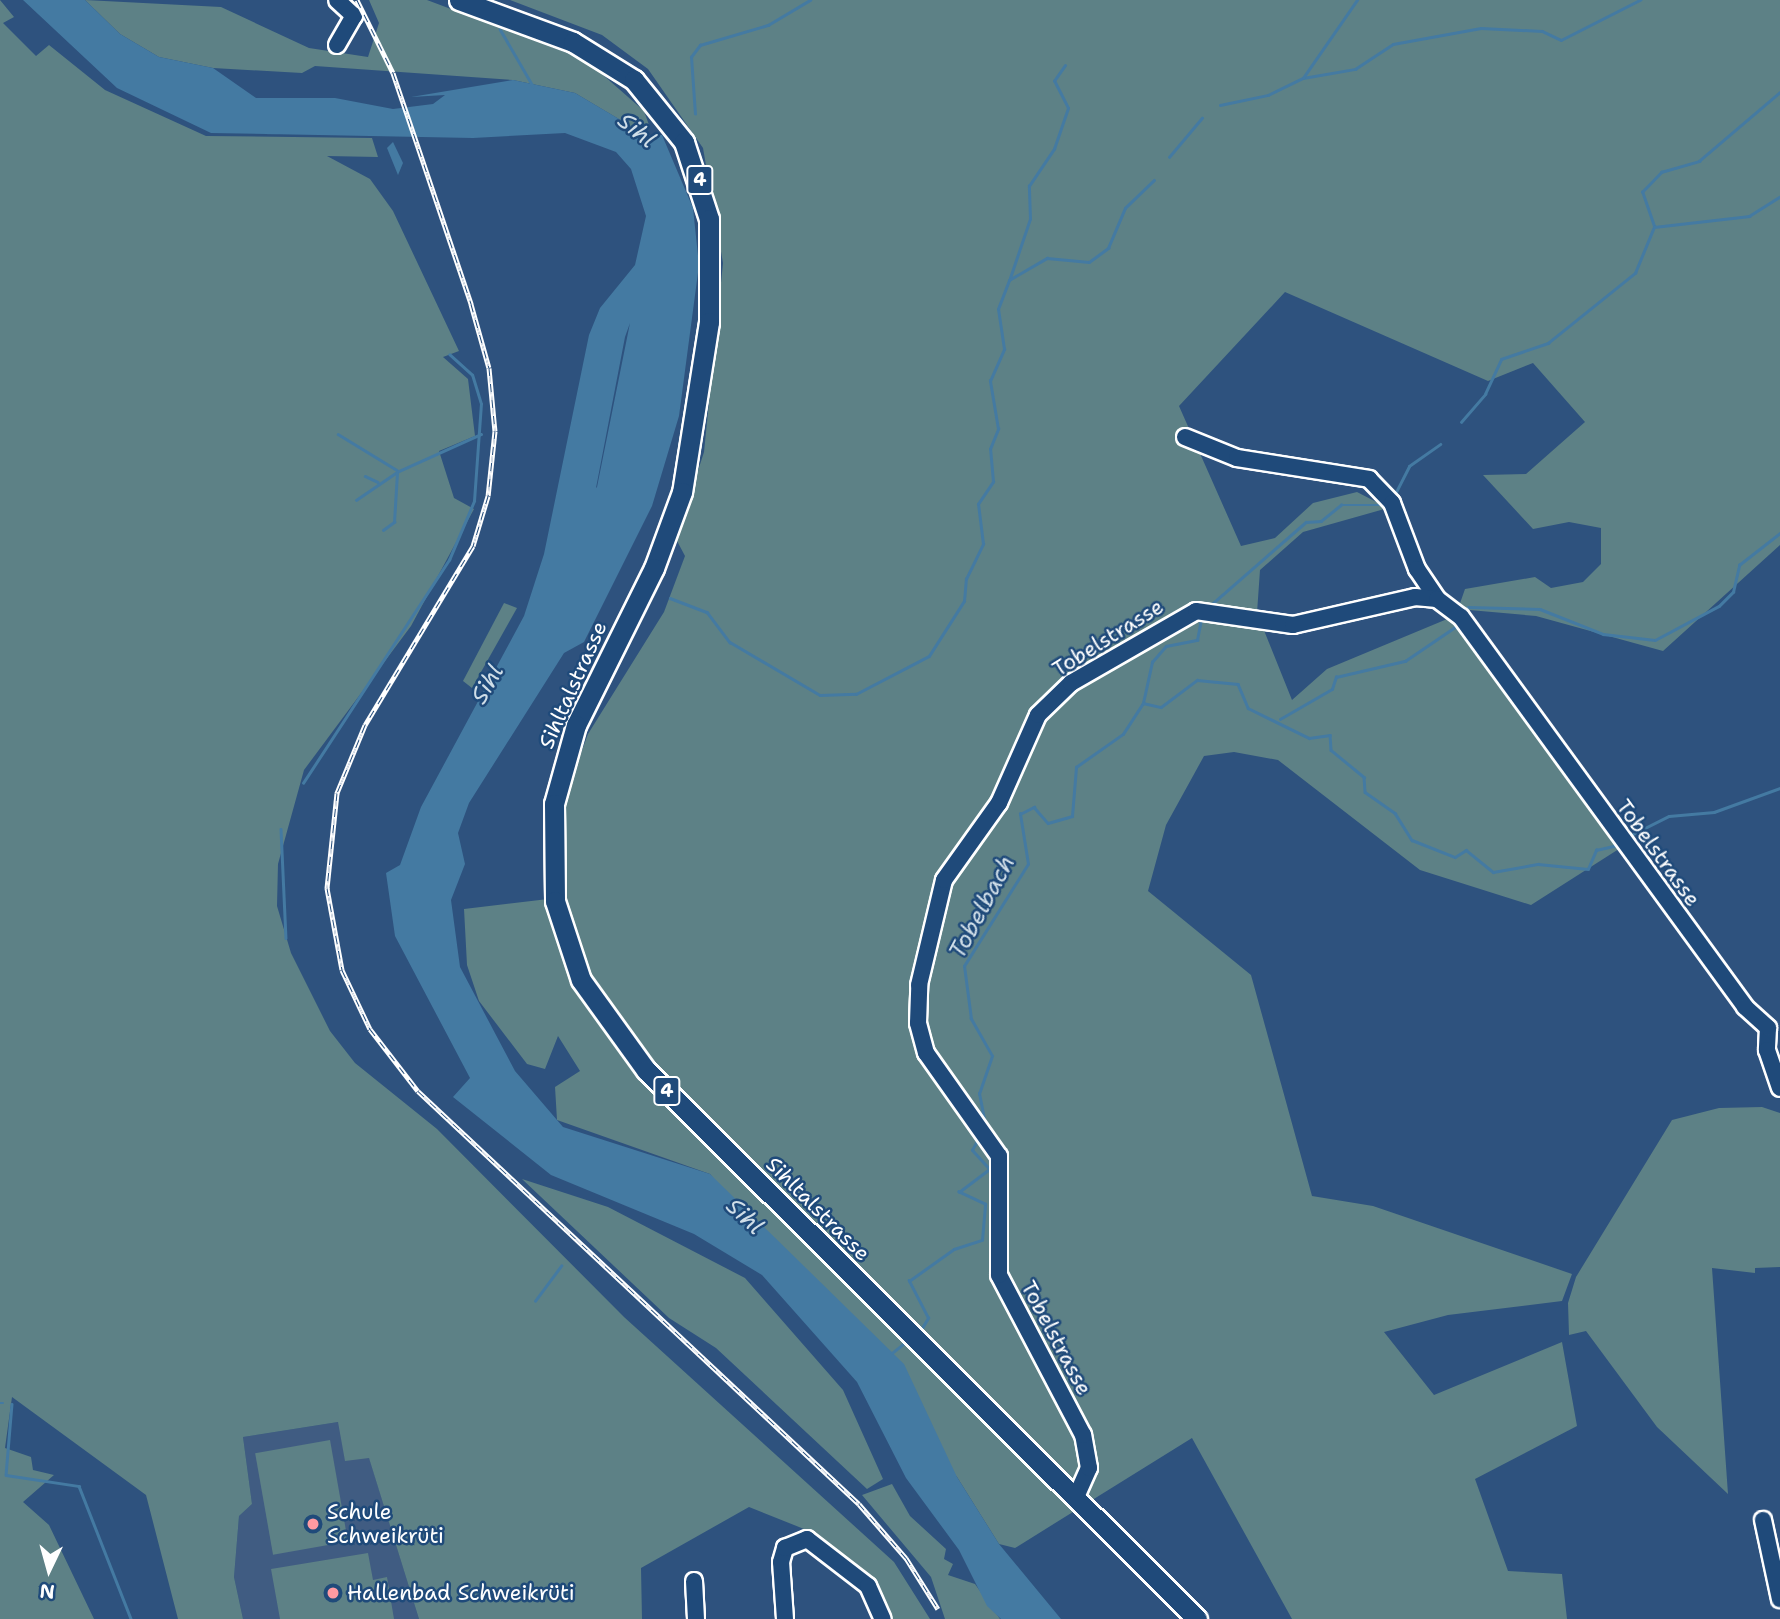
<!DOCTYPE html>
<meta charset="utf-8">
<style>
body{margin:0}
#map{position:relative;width:1780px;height:1619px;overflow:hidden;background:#2e527e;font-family:"Shantell Sans",sans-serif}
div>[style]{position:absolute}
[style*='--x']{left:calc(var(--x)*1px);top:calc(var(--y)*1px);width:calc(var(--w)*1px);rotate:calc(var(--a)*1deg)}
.built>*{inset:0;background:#405c82}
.green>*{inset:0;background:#5d8186;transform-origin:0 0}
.water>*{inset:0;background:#447aa2}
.stream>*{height:2.5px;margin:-1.25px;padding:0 1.25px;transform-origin:1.25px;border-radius:1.25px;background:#447aa2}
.roads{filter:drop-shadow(2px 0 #fff) drop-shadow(-2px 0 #fff) drop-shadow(0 2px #fff) drop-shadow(0 -2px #fff)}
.minor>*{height:16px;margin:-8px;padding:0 8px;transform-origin:8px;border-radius:8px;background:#1f4a7a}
.major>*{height:19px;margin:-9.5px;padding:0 9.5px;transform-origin:9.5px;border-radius:9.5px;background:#1f4a7a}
.rail>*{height:5px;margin-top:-2.5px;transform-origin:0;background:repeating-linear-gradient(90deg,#1f4a7a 0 8px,#fff 0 16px);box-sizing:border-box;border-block:2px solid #fff}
.dots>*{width:19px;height:19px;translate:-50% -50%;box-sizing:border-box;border:4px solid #1f4a7a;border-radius:50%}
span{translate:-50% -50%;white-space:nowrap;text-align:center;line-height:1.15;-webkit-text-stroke:5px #1f4a7a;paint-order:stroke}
.shield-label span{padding:2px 5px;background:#1f4a7a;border:2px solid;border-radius:5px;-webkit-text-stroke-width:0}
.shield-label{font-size:19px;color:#fff;font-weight:700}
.street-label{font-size:21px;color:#fff}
.poi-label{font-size:21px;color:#fff}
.left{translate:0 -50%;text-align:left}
.water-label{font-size:23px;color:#d0dee8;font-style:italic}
.north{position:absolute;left:14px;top:1535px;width:70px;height:70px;-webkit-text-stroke:5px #1f4a7a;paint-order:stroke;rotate:185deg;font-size:19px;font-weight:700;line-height:28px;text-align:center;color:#fff}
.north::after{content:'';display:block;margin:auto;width:24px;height:32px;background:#fff;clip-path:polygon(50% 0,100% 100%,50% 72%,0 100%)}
</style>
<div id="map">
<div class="built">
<i style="clip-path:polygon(338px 1422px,369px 1457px,419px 1619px,243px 1619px,234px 1577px,239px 1516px,252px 1504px,243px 1437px)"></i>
</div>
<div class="green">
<i style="clip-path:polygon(0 0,14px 17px,3px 23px,36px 56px,49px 45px,105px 90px,206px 136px,372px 138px,378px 157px,327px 156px,370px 179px,393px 211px,459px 351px,443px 357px,468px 379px,475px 436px,439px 451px,454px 498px,474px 509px,411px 626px,304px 770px,278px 864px,277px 906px,291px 953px,330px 1031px,355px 1063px,437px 1129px,624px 1317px,894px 1562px,930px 1619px,890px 1619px,872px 1580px,804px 1529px,749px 1507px,641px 1568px,642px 1619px,419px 1619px,369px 1458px,345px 1461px,338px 1422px,243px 1437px,252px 1504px,239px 1516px,234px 1577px,243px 1619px,178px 1619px,146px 1495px,12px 1397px,5px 1448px,31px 1457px,33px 1470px,54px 1475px,23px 1502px,49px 1525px,94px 1619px,0 1619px)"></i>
<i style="clip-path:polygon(85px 0,221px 7px,309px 48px,368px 57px,379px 23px,369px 0,427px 0,586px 60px,644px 111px,649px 125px,639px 131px,575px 93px,513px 80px,315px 66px,302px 73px,213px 68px,159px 57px,120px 34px)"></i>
<i style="clip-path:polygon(510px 0,1780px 0,1780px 545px,1663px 651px,1536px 616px,1458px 609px,1465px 589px,1535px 577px,1551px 588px,1583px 582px,1601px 564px,1601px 528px,1569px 522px,1533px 529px,1483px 475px,1526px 474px,1585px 422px,1533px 363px,1488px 381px,1285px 292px,1179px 406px,1241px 546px,1275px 538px,1313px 503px,1357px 492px,1388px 508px,1303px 532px,1260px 570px,1257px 613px,1292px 700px,1327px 669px,1452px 617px,1622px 847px,1531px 905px,1420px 870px,1278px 760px,1234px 752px,1204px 756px,1166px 825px,1148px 891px,1251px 975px,1312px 1196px,1373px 1206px,1572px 1274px,1562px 1301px,1448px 1315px,1384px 1332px,1434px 1395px,1562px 1342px,1577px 1426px,1475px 1479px,1508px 1571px,1562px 1574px,1567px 1619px,1292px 1619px,1192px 1438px,1015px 1548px,999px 1544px,957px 1477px,710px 1174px,557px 1120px,555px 1087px,580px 1071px,558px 1036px,545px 1069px,527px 1064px,479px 1001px,467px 965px,464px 909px,565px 897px,560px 840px,568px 788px,588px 734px,664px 612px,685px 556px,676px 539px,704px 452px,723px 263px,703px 148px,648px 69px,602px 35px)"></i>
<i style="clip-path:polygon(504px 603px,517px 608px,472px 688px,463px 681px)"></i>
<i style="clip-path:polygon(1762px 1107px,1780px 1113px,1780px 1267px,1755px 1268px,1755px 1273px,1712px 1268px,1728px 1494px,1657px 1427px,1586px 1331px,1569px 1335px,1568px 1303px,1576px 1277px,1672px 1120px,1719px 1108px)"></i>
<i style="clip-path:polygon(522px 1179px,608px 1207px,745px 1278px,843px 1390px,883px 1479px,867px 1489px,716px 1348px,669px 1318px)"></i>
<i style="left:330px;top:1440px;width:103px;height:76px;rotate:80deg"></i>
<i style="clip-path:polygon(892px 1484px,910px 1516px,946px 1549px,944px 1559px,953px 1564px,948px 1575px,975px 1584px,1000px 1619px,945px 1619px,931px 1577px,862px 1495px)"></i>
<i style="clip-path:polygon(368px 1553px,373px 1580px,387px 1577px,394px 1619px,280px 1619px,271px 1569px)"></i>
</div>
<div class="water">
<i style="clip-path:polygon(evenodd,23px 0,85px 0,120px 34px,159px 57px,213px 68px,256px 98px,335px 98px,393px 109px,433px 104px,445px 95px,411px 97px,513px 80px,575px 93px,646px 135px,662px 135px,693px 208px,699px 265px,679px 416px,652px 506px,584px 642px,564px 653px,469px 803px,458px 833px,465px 864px,451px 900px,460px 967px,515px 1071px,563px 1127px,710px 1174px,904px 1364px,957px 1477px,999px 1544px,1061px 1619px,1001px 1619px,987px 1606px,959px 1550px,906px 1478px,857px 1382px,762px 1275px,694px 1234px,551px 1175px,453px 1097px,470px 1078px,395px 936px,386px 873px,400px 865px,421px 807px,524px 616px,544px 554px,589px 335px,600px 308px,635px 265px,646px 216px,631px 169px,616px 152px,565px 133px,473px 138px,211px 133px,117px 88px,23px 0,630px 323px,597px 487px,596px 488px,625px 337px,630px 323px)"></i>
<i style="clip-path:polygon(393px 142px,403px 163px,398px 175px,387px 148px)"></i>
</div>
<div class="stream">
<i style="--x:500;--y:29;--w:66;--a:59.9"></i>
<i style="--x:1303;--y:78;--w:53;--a:-9.8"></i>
<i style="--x:1355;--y:69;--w:45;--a:-33.3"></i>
<i style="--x:1393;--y:44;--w:89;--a:-10.3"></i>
<i style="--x:1481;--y:28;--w:61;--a:2.8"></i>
<i style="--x:1542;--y:31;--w:21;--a:25"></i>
<i style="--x:1561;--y:40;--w:89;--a:-26.9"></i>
<i style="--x:1220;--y:105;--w:49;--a:-11.8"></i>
<i style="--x:1268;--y:95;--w:39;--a:-26"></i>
<i style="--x:1303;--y:78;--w:95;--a:-55.3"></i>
<i style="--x:695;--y:114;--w:57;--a:-94"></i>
<i style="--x:691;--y:57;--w:15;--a:-53"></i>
<i style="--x:700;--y:45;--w:71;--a:-16.4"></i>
<i style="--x:768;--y:25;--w:49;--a:-30.8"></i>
<i style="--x:1169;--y:157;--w:51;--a:-49.8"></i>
<i style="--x:1654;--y:226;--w:36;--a:-109"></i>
<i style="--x:1642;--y:192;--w:28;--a:-46"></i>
<i style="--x:1661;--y:172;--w:40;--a:-16"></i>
<i style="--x:1699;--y:161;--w:106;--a:-40.4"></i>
<i style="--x:1010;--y:278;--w:62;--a:-71.3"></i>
<i style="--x:1030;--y:219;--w:33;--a:-92"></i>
<i style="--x:1029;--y:186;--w:45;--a:-56"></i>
<i style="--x:1054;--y:149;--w:43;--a:-71.1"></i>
<i style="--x:1068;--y:108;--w:30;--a:-117"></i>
<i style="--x:1054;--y:81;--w:19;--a:-55"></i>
<i style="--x:1461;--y:422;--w:37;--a:-49"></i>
<i style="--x:1485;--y:394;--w:38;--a:-65"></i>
<i style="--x:1501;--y:359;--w:50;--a:-18.8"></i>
<i style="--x:1548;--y:343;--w:112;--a:-38.8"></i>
<i style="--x:1635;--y:273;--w:50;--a:-67.6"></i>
<i style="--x:1654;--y:227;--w:96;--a:-6.6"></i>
<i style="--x:1749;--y:216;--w:36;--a:-32"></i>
<i style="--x:338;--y:434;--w:69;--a:31.4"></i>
<i style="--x:365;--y:476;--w:14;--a:25"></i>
<i style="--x:1395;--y:494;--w:31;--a:-63"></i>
<i style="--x:1409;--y:466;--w:38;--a:-35"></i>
<i style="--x:356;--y:500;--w:50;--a:-34.3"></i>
<i style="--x:397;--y:472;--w:92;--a:-24.3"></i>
<i style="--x:383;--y:530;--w:14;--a:-36"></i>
<i style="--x:394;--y:522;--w:49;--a:-86.5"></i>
<i style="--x:670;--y:598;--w:40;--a:21"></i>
<i style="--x:707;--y:612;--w:38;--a:53"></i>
<i style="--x:730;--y:642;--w:104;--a:30.5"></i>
<i style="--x:820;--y:695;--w:36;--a:-2"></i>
<i style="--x:856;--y:694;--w:82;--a:-27.5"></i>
<i style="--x:929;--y:656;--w:65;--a:-57.5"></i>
<i style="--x:964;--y:601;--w:22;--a:-85"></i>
<i style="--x:966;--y:579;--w:39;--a:-64"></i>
<i style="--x:983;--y:544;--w:40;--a:-97.1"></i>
<i style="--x:978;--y:504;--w:27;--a:-56"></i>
<i style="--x:993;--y:482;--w:33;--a:-95"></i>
<i style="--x:990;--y:449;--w:22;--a:-68"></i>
<i style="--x:998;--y:429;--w:49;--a:-99.5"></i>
<i style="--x:990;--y:381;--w:35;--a:-66"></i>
<i style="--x:1004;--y:349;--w:40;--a:-98.5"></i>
<i style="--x:998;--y:309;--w:31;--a:-69"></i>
<i style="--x:1009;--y:280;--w:44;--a:-30.1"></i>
<i style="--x:1047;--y:258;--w:42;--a:5.4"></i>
<i style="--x:1089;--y:262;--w:24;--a:-36"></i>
<i style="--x:1108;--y:248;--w:43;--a:-67"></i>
<i style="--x:1125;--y:208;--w:40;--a:-44"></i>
<i style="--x:1213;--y:603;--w:123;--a:-41.1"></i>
<i style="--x:1306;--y:522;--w:15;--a:-4"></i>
<i style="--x:1321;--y:521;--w:26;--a:-39"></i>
<i style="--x:1341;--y:505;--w:40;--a:0"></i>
<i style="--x:1468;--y:607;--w:72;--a:1.6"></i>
<i style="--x:1540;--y:609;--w:68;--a:21.6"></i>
<i style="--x:1603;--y:634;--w:52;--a:6.6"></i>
<i style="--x:1655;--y:640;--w:72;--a:-28"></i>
<i style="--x:1719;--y:606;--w:20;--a:-45"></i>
<i style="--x:1733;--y:592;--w:28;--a:-77"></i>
<i style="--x:1739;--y:565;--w:52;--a:-38"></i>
<i style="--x:1143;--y:703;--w:42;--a:-77.6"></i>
<i style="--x:1152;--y:662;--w:21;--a:-49"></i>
<i style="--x:1166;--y:646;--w:32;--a:-11"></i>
<i style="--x:1197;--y:640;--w:20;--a:-79"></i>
<i style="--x:1280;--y:719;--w:60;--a:-30"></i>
<i style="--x:1332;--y:689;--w:13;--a:-72"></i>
<i style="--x:1336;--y:677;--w:71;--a:-13.1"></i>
<i style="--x:1405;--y:661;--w:60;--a:-34.2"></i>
<i style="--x:303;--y:783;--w:267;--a:-56.8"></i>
<i style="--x:449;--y:560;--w:64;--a:-67"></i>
<i style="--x:474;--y:501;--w:97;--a:-85.9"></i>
<i style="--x:481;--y:404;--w:30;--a:-107"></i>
<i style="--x:472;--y:375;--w:30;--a:-138"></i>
<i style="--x:281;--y:829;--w:109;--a:87.4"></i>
<i style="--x:1631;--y:835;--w:42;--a:-26.6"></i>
<i style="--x:1669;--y:816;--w:45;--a:-5.1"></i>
<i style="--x:1714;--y:812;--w:70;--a:-20"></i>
<i style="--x:985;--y:1124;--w:31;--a:-101"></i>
<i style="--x:979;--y:1094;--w:40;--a:-71.1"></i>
<i style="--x:992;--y:1056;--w:43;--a:-119.6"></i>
<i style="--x:971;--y:1019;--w:53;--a:-97.5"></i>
<i style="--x:964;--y:966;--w:120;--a:-57.9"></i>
<i style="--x:1028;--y:864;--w:51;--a:-99.1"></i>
<i style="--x:1020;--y:814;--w:16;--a:-27"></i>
<i style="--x:1034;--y:807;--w:21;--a:49"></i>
<i style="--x:1048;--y:823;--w:25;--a:-16"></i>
<i style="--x:1072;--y:816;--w:49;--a:-85.3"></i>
<i style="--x:1076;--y:767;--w:57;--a:-35.1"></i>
<i style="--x:1123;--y:734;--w:37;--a:-57"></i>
<i style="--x:1143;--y:703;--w:18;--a:13"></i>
<i style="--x:1161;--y:707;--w:45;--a:-36.9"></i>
<i style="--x:1197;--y:680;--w:41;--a:5.6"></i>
<i style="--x:1238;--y:684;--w:26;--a:67"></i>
<i style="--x:1248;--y:708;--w:68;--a:26.2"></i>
<i style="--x:1309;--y:738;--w:21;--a:-8"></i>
<i style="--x:1330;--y:735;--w:15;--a:86"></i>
<i style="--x:1331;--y:750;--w:43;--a:39.3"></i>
<i style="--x:1364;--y:777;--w:15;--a:86"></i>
<i style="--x:1365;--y:792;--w:37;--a:35"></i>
<i style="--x:1395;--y:813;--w:32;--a:58"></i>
<i style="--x:1412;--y:840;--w:46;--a:21.6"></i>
<i style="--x:1455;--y:857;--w:13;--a:-32"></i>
<i style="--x:1466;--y:850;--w:35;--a:39"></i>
<i style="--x:1493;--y:872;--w:46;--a:-10.1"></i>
<i style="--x:1538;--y:864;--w:50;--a:5.7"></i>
<i style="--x:1588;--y:869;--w:21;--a:-67"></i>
<i style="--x:1596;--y:850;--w:23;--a:-13"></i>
<i style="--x:535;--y:1301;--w:44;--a:-53.4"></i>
<i style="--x:922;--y:1328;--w:12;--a:-59"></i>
<i style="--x:928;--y:1318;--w:42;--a:-117.2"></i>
<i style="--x:909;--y:1281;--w:55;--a:-35.4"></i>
<i style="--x:954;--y:1249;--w:29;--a:-18"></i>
<i style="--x:982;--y:1240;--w:36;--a:-85"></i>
<i style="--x:985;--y:1204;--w:29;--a:-155"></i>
<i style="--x:959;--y:1192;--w:38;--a:-37"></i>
<i style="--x:989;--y:1169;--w:25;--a:-132"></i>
<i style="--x:972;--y:1150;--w:13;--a:-61"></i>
<i style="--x:892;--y:1353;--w:14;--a:-39"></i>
<i style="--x:0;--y:1403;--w:3;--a:0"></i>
<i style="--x:12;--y:1404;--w:71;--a:94.8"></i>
<i style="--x:6;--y:1475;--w:74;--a:8.6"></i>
<i style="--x:79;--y:1486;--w:143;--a:68.6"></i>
</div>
<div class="roads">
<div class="minor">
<i style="--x:337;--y:45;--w:34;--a:-60"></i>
<i style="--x:354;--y:16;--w:23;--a:-137"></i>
<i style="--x:1185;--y:437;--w:56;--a:22"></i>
<i style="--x:1237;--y:458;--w:134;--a:9"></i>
<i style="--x:1369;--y:479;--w:33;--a:46"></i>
<i style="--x:1392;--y:503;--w:71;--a:69.3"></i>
<i style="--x:1417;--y:569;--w:36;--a:56"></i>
<i style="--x:1768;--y:1028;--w:22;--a:93"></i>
<i style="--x:1767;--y:1050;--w:40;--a:71.1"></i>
<i style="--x:1076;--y:1497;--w:32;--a:-66"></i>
<i style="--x:1089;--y:1468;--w:34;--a:-100"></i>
<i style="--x:1083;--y:1435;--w:181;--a:-117.7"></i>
<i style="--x:999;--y:1275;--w:119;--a:-90"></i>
<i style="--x:999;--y:1156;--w:126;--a:-125.3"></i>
<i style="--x:926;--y:1053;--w:31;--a:-105"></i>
<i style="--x:918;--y:1023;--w:38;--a:-88"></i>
<i style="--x:919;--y:985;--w:108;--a:-76.6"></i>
<i style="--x:944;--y:880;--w:95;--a:-54.5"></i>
<i style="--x:999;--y:803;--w:96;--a:-66.1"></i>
<i style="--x:1038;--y:715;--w:46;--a:-44.1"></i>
<i style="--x:1071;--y:683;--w:144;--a:-29.9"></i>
<i style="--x:1196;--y:611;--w:98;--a:8.2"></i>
<i style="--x:1293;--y:625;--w:125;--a:-12.9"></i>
<i style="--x:1415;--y:597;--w:22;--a:5"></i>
<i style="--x:1437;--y:599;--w:30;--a:37"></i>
<i style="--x:1461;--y:617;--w:482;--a:53.9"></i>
<i style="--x:1745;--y:1007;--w:31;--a:42"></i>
<i style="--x:1763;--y:1520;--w:81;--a:77.9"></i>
<i style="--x:694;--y:1581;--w:38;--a:87"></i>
<i style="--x:785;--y:1619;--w:57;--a:-94"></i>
<i style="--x:781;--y:1562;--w:15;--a:-74"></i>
<i style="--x:785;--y:1548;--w:24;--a:-22"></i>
<i style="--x:807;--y:1539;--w:77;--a:37.6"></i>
<i style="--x:868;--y:1586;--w:36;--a:66"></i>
</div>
<div class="major">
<i style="--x:459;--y:0;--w:121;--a:20.2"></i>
<i style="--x:573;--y:42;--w:72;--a:31.9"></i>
<i style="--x:634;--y:80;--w:80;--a:51.1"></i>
<i style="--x:684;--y:142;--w:81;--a:72"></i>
<i style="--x:709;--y:219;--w:103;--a:90"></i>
<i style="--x:709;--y:322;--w:172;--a:99"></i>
<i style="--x:682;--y:492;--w:81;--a:110.2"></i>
<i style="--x:654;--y:568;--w:175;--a:116.4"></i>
<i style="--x:576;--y:725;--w:82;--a:105.6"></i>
<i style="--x:554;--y:804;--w:97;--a:89.4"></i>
<i style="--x:555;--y:901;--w:83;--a:71.8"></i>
<i style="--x:581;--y:980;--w:111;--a:54.2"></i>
<i style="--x:646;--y:1070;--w:778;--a:44.9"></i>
</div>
</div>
<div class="rail">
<i style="--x:357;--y:0;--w:81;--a:63.7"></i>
<i style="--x:393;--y:73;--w:244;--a:71.3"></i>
<i style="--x:471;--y:304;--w:66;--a:74.3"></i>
<i style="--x:489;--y:368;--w:63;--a:84.6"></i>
<i style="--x:495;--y:431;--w:65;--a:96.1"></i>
<i style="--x:488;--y:496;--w:52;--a:106.7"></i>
<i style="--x:473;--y:546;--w:209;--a:121.1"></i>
<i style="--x:365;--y:725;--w:74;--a:112.4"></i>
<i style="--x:337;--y:793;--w:96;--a:96"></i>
<i style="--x:327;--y:888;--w:83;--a:79.6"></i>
<i style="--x:342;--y:970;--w:65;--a:64.6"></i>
<i style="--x:370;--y:1029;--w:78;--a:52.3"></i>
<i style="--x:418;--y:1091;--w:604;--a:43.12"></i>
<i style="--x:859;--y:1504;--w:72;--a:49"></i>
<i style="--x:906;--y:1558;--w:60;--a:57.9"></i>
</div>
<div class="dots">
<i style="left:313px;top:1524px;background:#ff9aa2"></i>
<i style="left:333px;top:1593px;background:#ff9aa2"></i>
</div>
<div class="shield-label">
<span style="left:700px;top:180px">4</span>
<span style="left:667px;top:1091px">4</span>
</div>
<div class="street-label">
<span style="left:1108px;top:638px;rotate:-32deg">Tobelstrasse</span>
<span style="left:573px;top:685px;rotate:-66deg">Sihltalstrasse</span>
<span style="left:1658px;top:853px;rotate:54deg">Tobelstrasse</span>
<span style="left:818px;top:1209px;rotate:45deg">Sihltalstrasse</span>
<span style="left:1056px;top:1338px;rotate:62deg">Tobelstrasse</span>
</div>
<div class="poi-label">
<span class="left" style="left:327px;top:1524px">Schule<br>Schweikrüti</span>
<span class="left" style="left:347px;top:1593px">Hallenbad Schweikrüti</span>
</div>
<div class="water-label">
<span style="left:637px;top:130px;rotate:39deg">Sihl</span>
<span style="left:487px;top:684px;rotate:-60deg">Sihl</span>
<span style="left:982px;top:907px;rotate:-62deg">Tobelbach</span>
<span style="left:745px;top:1216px;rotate:43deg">Sihl</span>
</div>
<div class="north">N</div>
</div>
